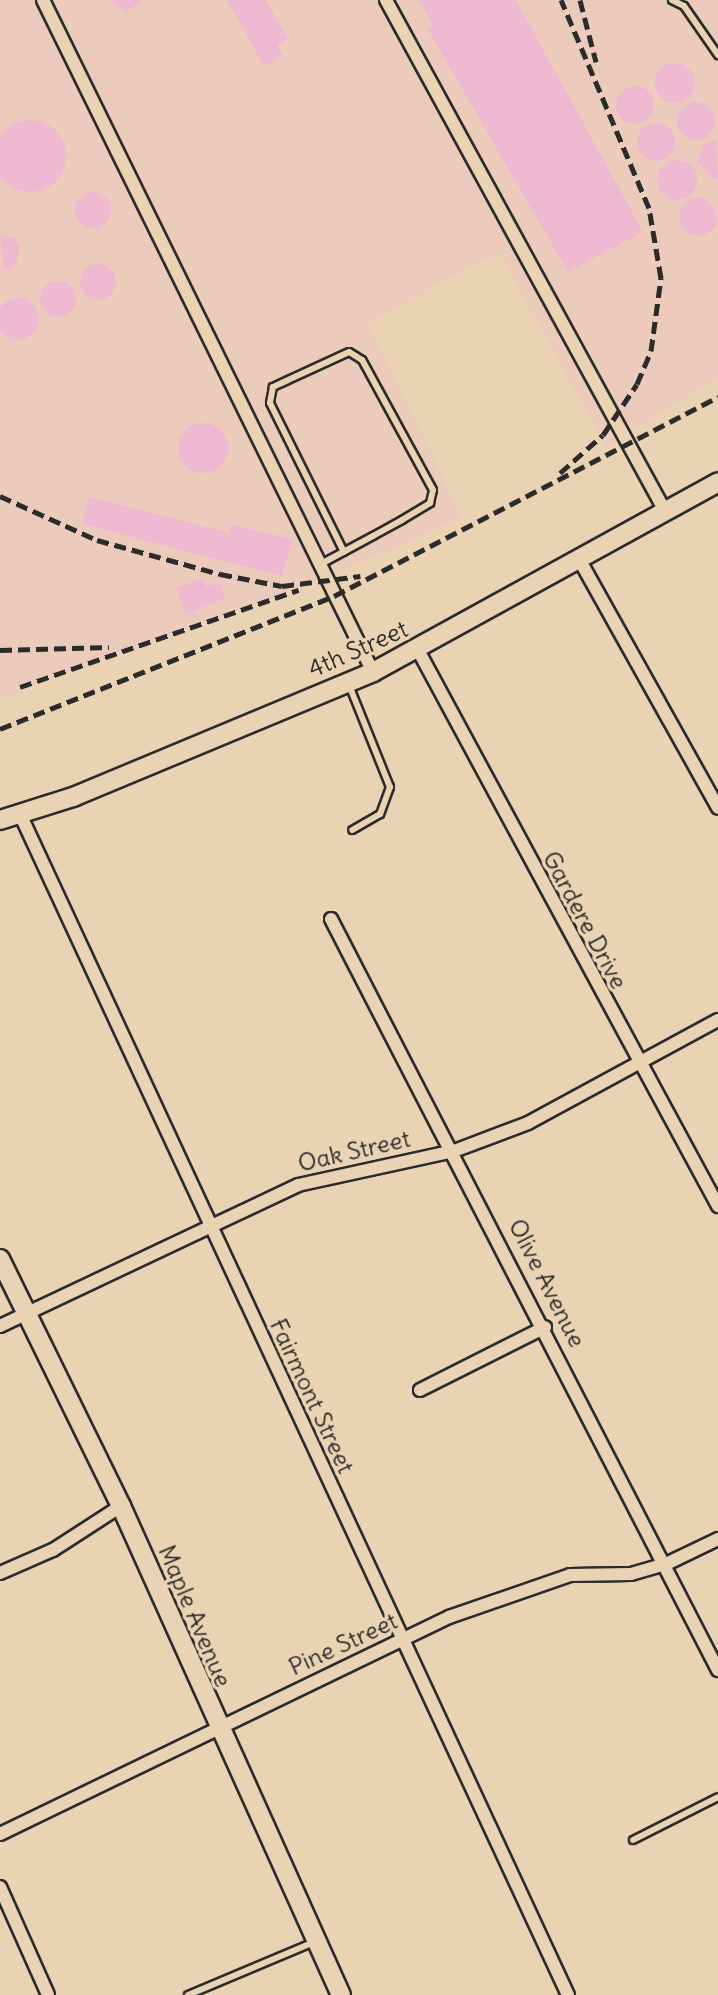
<!DOCTYPE html>
<style>
body{margin:0}
#map{position:relative;width:718px;height:1995px;overflow:hidden;background:#ead3b3;font-family:Delius,sans-serif}
div>[style]{position:absolute}
[style*='--x']{left:calc(var(--x)*1px);top:calc(var(--y)*1px);width:calc(var(--w)*1px);rotate:calc(var(--a)*1deg)}
.built>*{inset:0;background:#eccbbc}
.building>*{inset:0;background:#f0b9d2}
.round{border-radius:50%}
.roads{filter:drop-shadow(2px 0 #2b2b2b) drop-shadow(-2px 0 #2b2b2b) drop-shadow(0 2px #2b2b2b) drop-shadow(0 -2px #2b2b2b)}
.lane>*{height:6px;margin:-3px;padding:0 3px;transform-origin:3px;border-radius:3px;background:#ead3b3}
.street>*{height:12px;margin:-6px;padding:0 6px;transform-origin:6px;border-radius:6px;background:#ead3b3}
.secondary>*{height:18px;margin:-9px;padding:0 9px;transform-origin:9px;border-radius:9px;background:#ead3b3}
.rail>*{height:5px;margin-top:-2.5px;transform-origin:0;background:repeating-linear-gradient(90deg,#2b2b2b 0 12px,transparent 0 18px)}
span{translate:-50% -50%;white-space:nowrap;text-align:center;line-height:1.15;-webkit-text-stroke:7px #ead3b3;paint-order:stroke}
.street-label{font-size:24px;color:#2b2b2b}
</style>
<div id="map">
<div class="built">
<i style="clip-path:polygon(0 0,718px 0,718px 377px,606px 447px,499px 252px,367px 322px,462px 517px,353px 566px,0 699px)"></i>
</div>
<div class="building">
<i style="clip-path:polygon(108px 0,143px 0,126px 12px)"></i>
<i style="clip-path:polygon(227px 0,266px 0,288px 39px,277px 45px,283px 55px,264px 66px)"></i>
<i style="clip-path:polygon(419px 0,516px 0,643px 232px,568px 272px,427px 28px,433px 25px)"></i>
<i class="round" style="left:655px;top:63px;width:40px;height:40px"></i>
<i class="round" style="left:616px;top:86px;width:38px;height:38px"></i>
<i class="round" style="left:677px;top:102px;width:38px;height:38px"></i>
<i class="round" style="left:-6px;top:120px;width:72px;height:72px"></i>
<i class="round" style="left:637px;top:123px;width:38px;height:38px"></i>
<i style="clip-path:polygon(716px 140px,718px 179px,713px 179px,697px 161px,704px 144px)"></i>
<i class="round" style="left:657px;top:160px;width:40px;height:40px"></i>
<i class="round" style="left:75px;top:192px;width:36px;height:36px"></i>
<i class="round" style="left:679px;top:198px;width:38px;height:38px"></i>
<i style="clip-path:polygon(0 234px,15px 239px,20px 249px,15px 266px,4px 271px)"></i>
<i class="round" style="left:80px;top:264px;width:36px;height:36px"></i>
<i class="round" style="left:40px;top:281px;width:36px;height:36px"></i>
<i class="round" style="left:-3px;top:298px;width:42px;height:42px"></i>
<i class="round" style="left:178px;top:423px;width:50px;height:50px"></i>
<i style="clip-path:polygon(89px 497px,229px 533px,231px 524px,292px 539px,282px 576px,82px 524px)"></i>
<i style="clip-path:polygon(203px 578px,206px 587px,219px 582px,226px 598px,186px 614px,176px 588px)"></i>
</div>
<div class="roads">
<div class="lane">
<i style="--x:672;--y:0;--w:13;--a:27"></i>
<i style="--x:684;--y:6;--w:60;--a:55.2"></i>
<i style="--x:319;--y:565;--w:61;--a:-28.2"></i>
<i style="--x:373;--y:536;--w:33;--a:-29"></i>
<i style="--x:402;--y:520;--w:33;--a:-31"></i>
<i style="--x:430;--y:503;--w:13;--a:-77"></i>
<i style="--x:433;--y:490;--w:148;--a:-118.6"></i>
<i style="--x:362;--y:360;--w:15;--a:-148"></i>
<i style="--x:349;--y:352;--w:84;--a:155.3"></i>
<i style="--x:273;--y:387;--w:16;--a:101"></i>
<i style="--x:270;--y:403;--w:166;--a:63.6"></i>
<i style="--x:349;--y:685;--w:110;--a:68.1"></i>
<i style="--x:390;--y:787;--w:29;--a:110"></i>
<i style="--x:380;--y:814;--w:32;--a:150"></i>
<i style="--x:633;--y:1840;--w:95;--a:-26.8"></i>
<i style="--x:188;--y:1995;--w:137;--a:-22.8"></i>
</div>
<div class="street">
<i style="--x:43;--y:0;--w:749;--a:63.85"></i>
<i style="--x:386;--y:0;--w:584;--a:61.37"></i>
<i style="--x:579;--y:559;--w:285;--a:60.8"></i>
<i style="--x:418;--y:650;--w:632;--a:61.65"></i>
<i style="--x:20;--y:814;--w:1302;--a:65.11"></i>
<i style="--x:331;--y:919;--w:845;--a:62.74"></i>
<i style="--x:0;--y:1326;--w:330;--a:-25.3"></i>
<i style="--x:298;--y:1185;--w:160;--a:-12.3"></i>
<i style="--x:454;--y:1151;--w:79;--a:-20.7"></i>
<i style="--x:528;--y:1123;--w:216;--a:-28.5"></i>
<i style="--x:420;--y:1390;--w:140;--a:-26.7"></i>
<i style="--x:0;--y:1573;--w:58;--a:-23.5"></i>
<i style="--x:53;--y:1550;--w:81;--a:-32.9"></i>
<i style="--x:0;--y:1834;--w:499;--a:-25.8"></i>
<i style="--x:449;--y:1617;--w:128;--a:-19.1"></i>
<i style="--x:570;--y:1575;--w:61;--a:-0.9"></i>
<i style="--x:631;--y:1574;--w:36;--a:-16"></i>
<i style="--x:666;--y:1564;--w:58;--a:-25.7"></i>
<i style="--x:0;--y:1887;--w:118;--a:66"></i>
</div>
<div class="secondary">
<i style="--x:0;--y:820;--w:77;--a:-17.5"></i>
<i style="--x:73;--y:797;--w:325;--a:-22.6"></i>
<i style="--x:373;--y:672;--w:394;--a:-28.8"></i>
<i style="--x:0;--y:1259;--w:275;--a:63.9"></i>
<i style="--x:121;--y:1506;--w:536;--a:65.78"></i>
</div>
</div>
<div class="rail">
<i style="--x:580;--y:0;--w:64;--a:75.5"></i>
<i style="--x:560;--y:473;--w:57;--a:-41.5"></i>
<i style="--x:603;--y:435;--w:61;--a:-56.3"></i>
<i style="--x:637;--y:384;--w:36;--a:-67"></i>
<i style="--x:651;--y:351;--w:74;--a:-82.2"></i>
<i style="--x:661;--y:278;--w:71;--a:-99.7"></i>
<i style="--x:649;--y:208;--w:226;--a:-112.9"></i>
<i style="--x:0;--y:496;--w:107;--a:24.4"></i>
<i style="--x:97;--y:540;--w:128;--a:15.5"></i>
<i style="--x:220;--y:574;--w:63;--a:11"></i>
<i style="--x:282;--y:586;--w:79;--a:-7.3"></i>
<i style="--x:0;--y:650;--w:109;--a:-1.6"></i>
<i style="--x:20;--y:687;--w:295;--a:-19.2"></i>
<i style="--x:0;--y:729;--w:360;--a:-21.7"></i>
<i style="--x:334;--y:596;--w:433;--a:-27.4"></i>
</div>
<div class="street-label">
<span style="left:358px;top:649px;rotate:-24deg">4th Street</span>
<span style="left:585px;top:920px;rotate:62deg">Gardere Drive</span>
<span style="left:354px;top:1151px;rotate:-13deg">Oak Street</span>
<span style="left:547px;top:1283px;rotate:63deg">Olive Avenue</span>
<span style="left:312px;top:1396px;rotate:65deg">Fairmont Street</span>
<span style="left:195px;top:1616px;rotate:67deg">Maple Avenue</span>
<span style="left:343px;top:1644px;rotate:-25deg">Pine Street</span>
</div>
</div>
